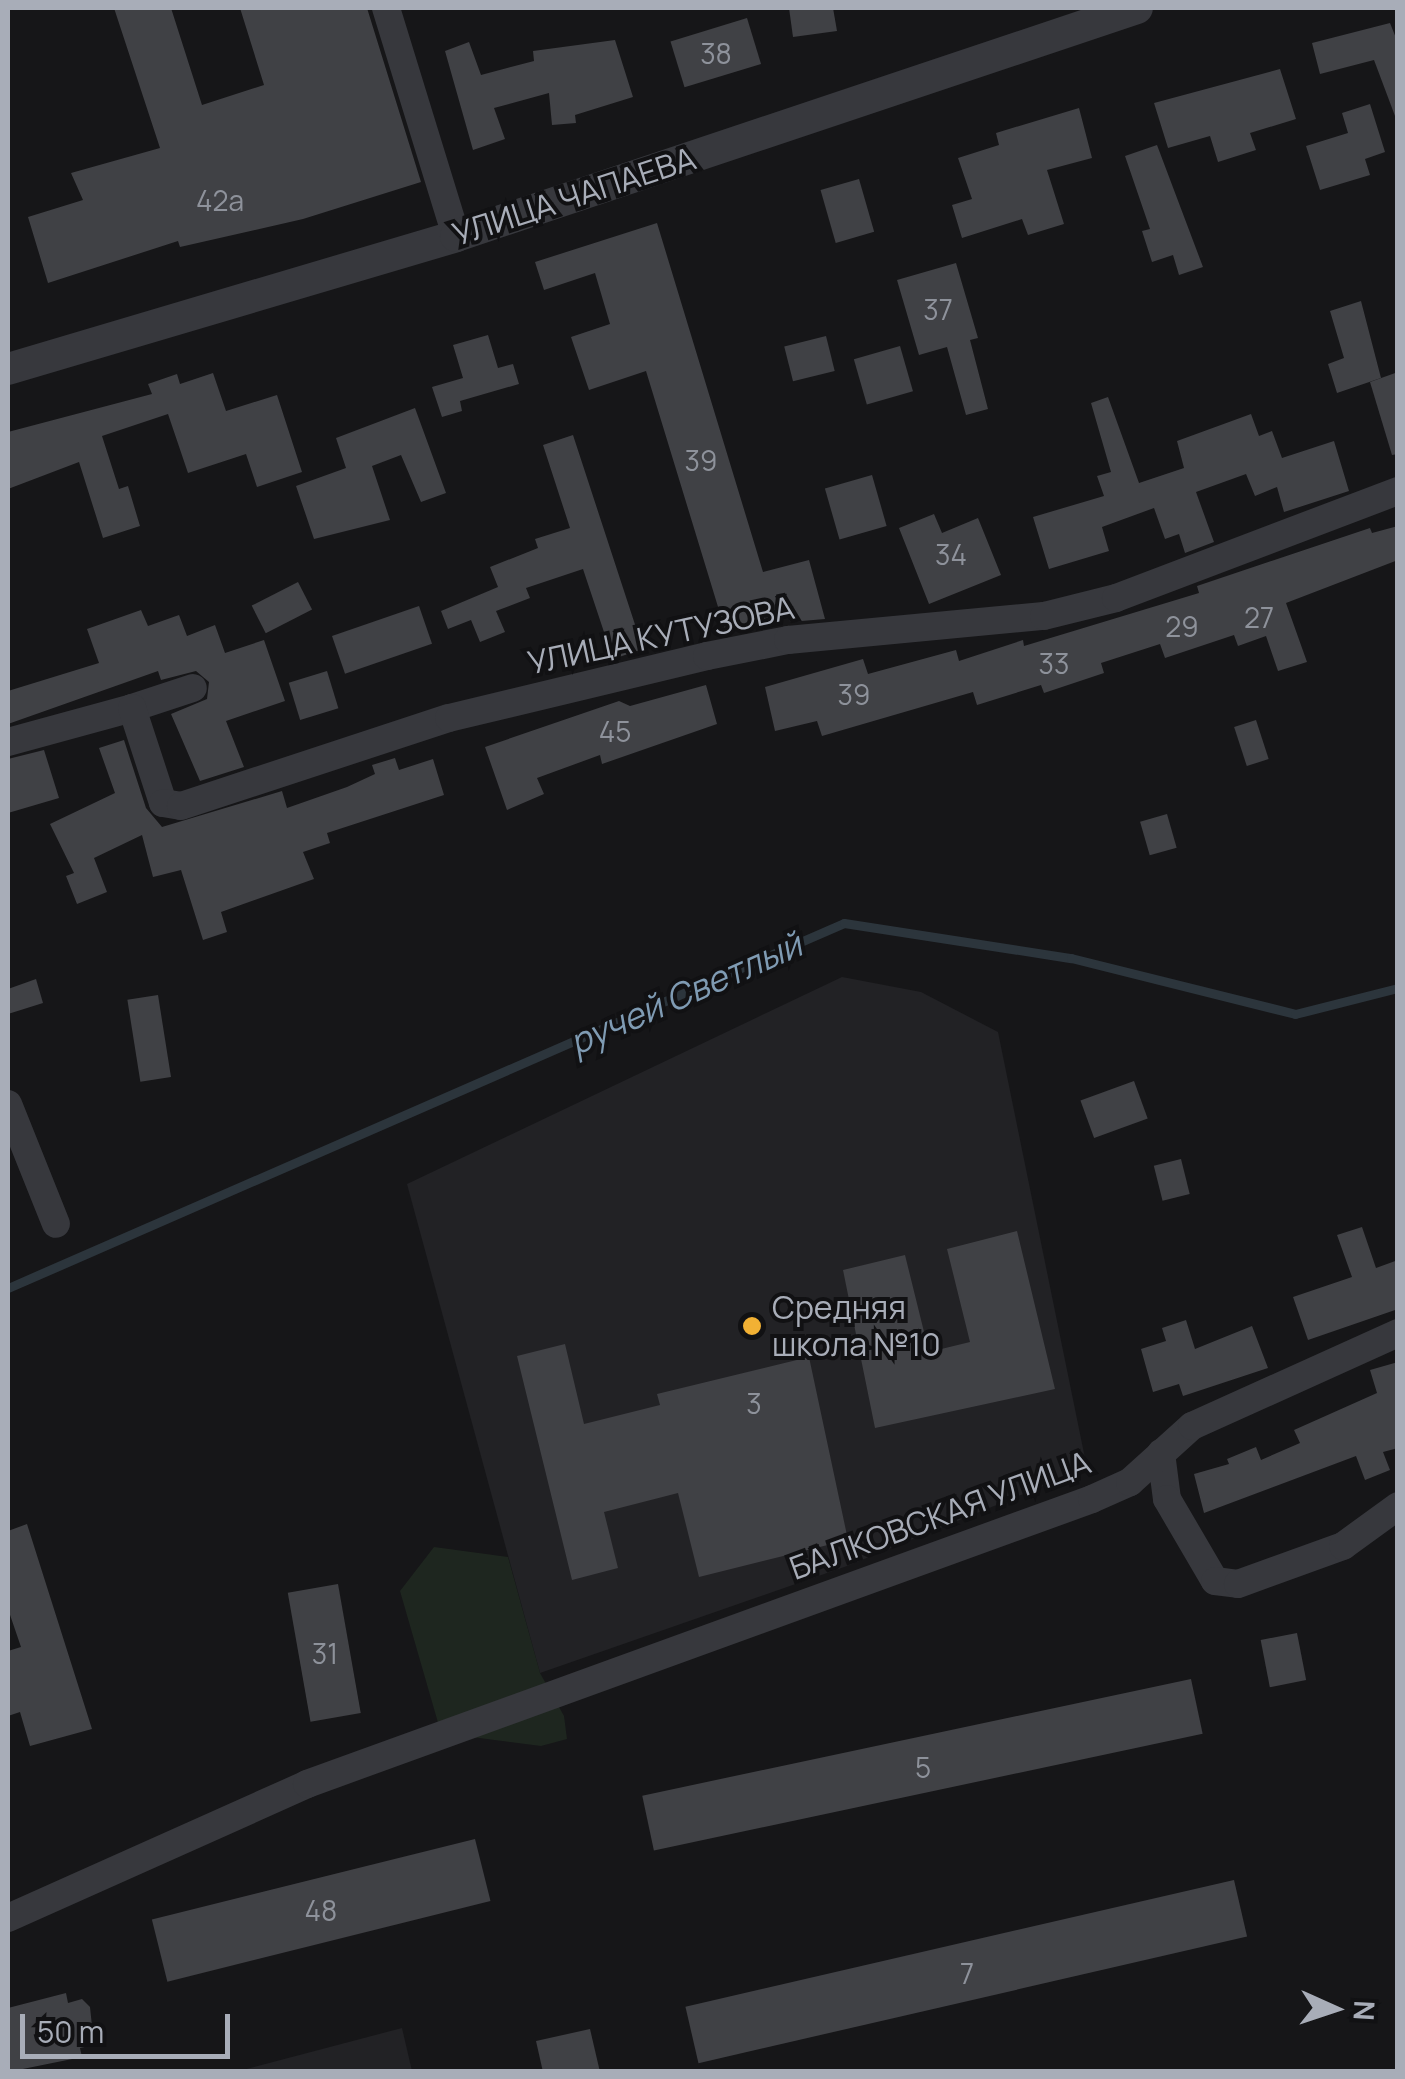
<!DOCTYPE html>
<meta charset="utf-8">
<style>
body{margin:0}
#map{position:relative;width:1405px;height:2079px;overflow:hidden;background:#161618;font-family:Manrope,sans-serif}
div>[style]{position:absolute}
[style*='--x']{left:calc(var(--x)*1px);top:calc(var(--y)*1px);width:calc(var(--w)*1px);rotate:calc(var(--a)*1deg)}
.built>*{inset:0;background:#222225}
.green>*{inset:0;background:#1e261f}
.stream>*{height:9px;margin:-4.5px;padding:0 4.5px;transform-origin:4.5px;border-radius:4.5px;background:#2c353c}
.building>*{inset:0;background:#404145;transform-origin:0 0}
.minor>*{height:28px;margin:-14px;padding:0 14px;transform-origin:14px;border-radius:14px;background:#37383d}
.tertiary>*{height:32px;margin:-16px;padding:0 16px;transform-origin:16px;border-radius:16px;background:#37383d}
.dots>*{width:28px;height:28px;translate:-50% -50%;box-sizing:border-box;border:5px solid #111113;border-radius:50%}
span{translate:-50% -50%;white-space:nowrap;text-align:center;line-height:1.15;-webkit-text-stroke:8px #111113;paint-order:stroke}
.number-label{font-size:28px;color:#8e929b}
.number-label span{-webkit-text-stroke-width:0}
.street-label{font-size:32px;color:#a8adb8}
.poi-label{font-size:32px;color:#a8adb8}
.left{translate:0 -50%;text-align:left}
.water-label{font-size:35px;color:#7f9bb3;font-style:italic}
.frame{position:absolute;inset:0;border:10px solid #a8adb8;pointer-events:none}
.north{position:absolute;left:1285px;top:1959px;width:100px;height:100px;-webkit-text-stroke:8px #111113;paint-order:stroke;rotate:93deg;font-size:28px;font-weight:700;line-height:40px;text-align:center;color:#a8adb8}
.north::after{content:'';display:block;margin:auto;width:35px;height:45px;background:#a8adb8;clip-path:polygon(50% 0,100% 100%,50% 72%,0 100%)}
.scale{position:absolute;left:20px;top:2014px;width:210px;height:45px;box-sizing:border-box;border:5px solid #a8adb8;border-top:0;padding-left:12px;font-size:30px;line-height:35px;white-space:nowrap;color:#a8adb8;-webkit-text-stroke:8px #111113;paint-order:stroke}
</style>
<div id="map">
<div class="built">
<i style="clip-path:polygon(842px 977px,921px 992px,998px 1032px,1087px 1468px,847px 1566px,540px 1673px,407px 1184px)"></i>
<i style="clip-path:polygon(402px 2028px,412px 2071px,239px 2071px)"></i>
</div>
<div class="green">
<i style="clip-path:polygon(434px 1547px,508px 1557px,540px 1673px,564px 1716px,567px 1739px,541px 1746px,441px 1733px,400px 1591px)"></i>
</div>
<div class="stream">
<i style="--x:8;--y:1288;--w:912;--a:-23.59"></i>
<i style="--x:844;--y:923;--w:230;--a:8.8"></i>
<i style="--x:1071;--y:958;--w:231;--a:14"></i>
<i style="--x:1295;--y:1014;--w:106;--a:-14.2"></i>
</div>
<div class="building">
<i style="clip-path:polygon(114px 8px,171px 8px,202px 105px,264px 85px,240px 8px,367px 8px,421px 182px,303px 219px,180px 247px,178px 241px,48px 283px,28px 217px,83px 200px,71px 173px,160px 148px)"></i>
<i style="clip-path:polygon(789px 8px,833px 8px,837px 31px,793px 37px)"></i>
<i style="left:747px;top:18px;width:48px;height:80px;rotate:73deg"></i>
<i style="clip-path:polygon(1390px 23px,1398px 43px,1395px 116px,1374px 60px,1320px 74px,1312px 43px)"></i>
<i style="clip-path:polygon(615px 40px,633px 97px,575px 115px,576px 123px,552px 125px,549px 93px,494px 108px,505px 139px,473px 150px,445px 51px,469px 42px,481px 75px,534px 61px,533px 51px)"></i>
<i style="clip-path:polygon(1280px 69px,1296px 119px,1250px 133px,1256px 150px,1218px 162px,1210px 136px,1168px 148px,1154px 103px)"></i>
<i style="clip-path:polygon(1370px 104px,1385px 152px,1365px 159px,1370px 175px,1320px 190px,1306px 146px,1348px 133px,1342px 113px)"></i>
<i style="clip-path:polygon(1079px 108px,1092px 158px,1047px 170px,1064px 224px,1028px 235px,1022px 219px,962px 238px,952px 205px,972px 199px,958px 158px,999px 145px,996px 133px)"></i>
<i style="clip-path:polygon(1157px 145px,1203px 267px,1179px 275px,1173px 255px,1152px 262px,1142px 231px,1150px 229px,1125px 156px)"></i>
<i style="left:859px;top:179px;width:55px;height:40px;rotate:74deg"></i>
<i style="clip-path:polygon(657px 223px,763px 572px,809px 560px,825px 619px,790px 622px,788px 613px,726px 633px,646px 371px,589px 390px,571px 337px,610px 324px,595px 273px,544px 290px,535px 262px)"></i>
<i style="clip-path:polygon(956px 263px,978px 338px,970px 340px,988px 409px,966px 415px,947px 347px,919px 355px,897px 280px)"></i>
<i style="clip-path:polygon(1361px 301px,1381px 378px,1337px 393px,1328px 364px,1344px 358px,1330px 311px)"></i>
<i style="clip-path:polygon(488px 335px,498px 368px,513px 364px,519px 384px,460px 401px,462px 411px,442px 417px,432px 387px,463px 378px,453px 345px)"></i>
<i style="left:826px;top:336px;width:36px;height:43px;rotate:76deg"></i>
<i style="left:900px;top:346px;width:47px;height:48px;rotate:74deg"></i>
<i style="clip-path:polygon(1398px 372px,1398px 454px,1392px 455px,1370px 382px)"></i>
<i style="clip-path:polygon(213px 373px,226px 411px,277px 395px,302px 472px,257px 487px,246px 454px,188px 473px,168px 414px,102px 436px,119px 489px,128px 486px,140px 526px,103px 538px,79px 462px,8px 489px,8px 432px,152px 394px,148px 384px,177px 374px,180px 384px)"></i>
<i style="clip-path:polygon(1108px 397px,1139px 483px,1184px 468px,1177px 441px,1251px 414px,1259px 436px,1272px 431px,1282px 458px,1334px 441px,1349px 491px,1284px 512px,1277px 487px,1255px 496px,1246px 474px,1196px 492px,1214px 542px,1185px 553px,1179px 534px,1165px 539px,1154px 508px,1102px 527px,1109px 551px,1049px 569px,1033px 517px,1104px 496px,1097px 476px,1111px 472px,1091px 403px)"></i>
<i style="clip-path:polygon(415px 408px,446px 493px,421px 502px,401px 455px,372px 466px,390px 520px,314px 539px,296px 486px,346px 468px,336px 438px)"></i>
<i style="clip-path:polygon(573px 435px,643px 649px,613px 659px,583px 569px,526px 588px,530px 598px,496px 611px,505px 632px,480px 642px,471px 620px,448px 629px,441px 611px,498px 587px,490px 567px,538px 548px,535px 539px,570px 528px,543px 445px)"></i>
<i style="left:872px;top:475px;width:53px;height:49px;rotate:74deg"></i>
<i style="clip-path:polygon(934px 514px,942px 533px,978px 518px,1001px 575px,929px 604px,899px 528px)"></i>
<i style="clip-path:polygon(1398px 526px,1398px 560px,1286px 603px,1307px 662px,1278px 671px,1266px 636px,1238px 646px,1234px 635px,1165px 658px,1160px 644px,1101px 663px,1104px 673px,1044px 693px,1041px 685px,977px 705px,973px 692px,822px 736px,817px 721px,775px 731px,765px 687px,863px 659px,868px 674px,956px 650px,959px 661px,1023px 640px,1024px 646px,1199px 593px,1197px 586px,1370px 528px,1372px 533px)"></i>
<i style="left:298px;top:582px;width:31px;height:52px;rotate:63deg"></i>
<i style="left:419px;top:606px;width:40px;height:92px;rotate:71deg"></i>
<i style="clip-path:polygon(141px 610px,148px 626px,179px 615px,187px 636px,215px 625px,225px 653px,264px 640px,285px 701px,226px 721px,244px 767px,200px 781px,171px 714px,207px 699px,209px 682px,196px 671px,161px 680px,158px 671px,8px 724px,8px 691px,99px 663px,87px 629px)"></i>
<i style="left:327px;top:671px;width:39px;height:40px;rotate:73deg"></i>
<i style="clip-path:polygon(706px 685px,717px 724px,602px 764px,600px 755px,537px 778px,544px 794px,507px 810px,485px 747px,619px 701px,630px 706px)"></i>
<i style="left:1256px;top:720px;width:41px;height:23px;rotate:72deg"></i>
<i style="clip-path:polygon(124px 740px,146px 808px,162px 827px,282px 791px,287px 808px,347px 787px,375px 774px,372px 765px,395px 758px,399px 770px,433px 759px,444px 795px,327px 833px,330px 843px,303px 852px,314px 879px,221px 912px,227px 932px,203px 940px,181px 870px,153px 877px,142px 835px,94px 858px,107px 892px,77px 904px,66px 876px,74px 873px,50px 824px,115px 793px,99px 748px)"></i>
<i style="clip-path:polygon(44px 750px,59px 798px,8px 813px,8px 759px)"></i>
<i style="left:1167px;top:814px;width:35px;height:28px;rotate:74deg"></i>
<i style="clip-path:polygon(36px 979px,43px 1003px,8px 1014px,8px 989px)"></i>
<i style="left:158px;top:995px;width:83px;height:31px;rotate:81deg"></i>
<i style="left:1134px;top:1081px;width:40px;height:57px;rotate:70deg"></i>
<i style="left:1181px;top:1159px;width:36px;height:28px;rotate:76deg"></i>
<i style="clip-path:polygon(1362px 1227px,1376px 1268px,1398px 1260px,1398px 1309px,1308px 1340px,1293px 1297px,1352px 1277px,1337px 1235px)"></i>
<i style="clip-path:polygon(1017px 1231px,1055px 1389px,875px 1428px,843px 1270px,905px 1255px,929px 1352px,970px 1342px,947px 1249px)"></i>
<i style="clip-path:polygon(1186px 1320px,1195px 1349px,1252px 1326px,1268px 1368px,1183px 1396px,1179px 1384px,1153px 1392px,1141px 1349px,1166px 1341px,1162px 1328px)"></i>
<i style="clip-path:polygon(565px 1344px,584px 1424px,660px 1405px,657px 1394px,809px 1357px,848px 1540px,699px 1577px,678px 1493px,604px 1512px,618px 1568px,572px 1580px,517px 1356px)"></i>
<i style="clip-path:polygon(1398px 1362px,1398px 1448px,1383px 1452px,1390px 1470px,1365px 1480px,1356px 1456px,1204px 1513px,1194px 1474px,1229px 1464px,1227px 1459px,1256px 1447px,1261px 1460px,1300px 1443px,1294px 1430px,1377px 1393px,1370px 1370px)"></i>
<i style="clip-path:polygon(27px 1524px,92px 1729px,30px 1746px,20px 1712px,8px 1716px,8px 1651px,21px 1647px,8px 1609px,8px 1531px)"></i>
<i style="left:338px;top:1584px;width:131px;height:51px;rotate:80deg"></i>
<i style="left:1297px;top:1633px;width:48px;height:37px;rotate:79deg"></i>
<i style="left:1191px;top:1679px;width:56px;height:561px;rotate:78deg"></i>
<i style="left:475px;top:1839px;width:64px;height:333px;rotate:76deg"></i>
<i style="left:1234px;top:1880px;width:58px;height:563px;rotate:77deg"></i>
<i style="clip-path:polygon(66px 1993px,68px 2003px,82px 1999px,90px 2007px,94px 2045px,80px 2048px,82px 2057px,8px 2072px,8px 2008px)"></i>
<i style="clip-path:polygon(590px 2029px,600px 2072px,543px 2072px,536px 2041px)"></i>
</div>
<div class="minor">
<i style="--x:386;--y:8;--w:239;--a:72.9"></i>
<i style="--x:132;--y:708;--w:64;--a:-18.2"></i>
<i style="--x:8;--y:742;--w:129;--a:-15.3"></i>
<i style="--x:132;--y:708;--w:100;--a:71.9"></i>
<i style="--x:163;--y:803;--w:18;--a:9"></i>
<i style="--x:181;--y:806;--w:282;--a:-18.2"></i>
<i style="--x:449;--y:718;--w:265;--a:-13.5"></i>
<i style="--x:707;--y:656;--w:83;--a:-11.2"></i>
<i style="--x:788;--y:640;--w:257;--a:-5.4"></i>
<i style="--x:1044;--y:616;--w:74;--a:-14"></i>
<i style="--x:1116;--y:598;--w:302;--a:-20.8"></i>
<i style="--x:8;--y:1104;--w:129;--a:68.2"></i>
<i style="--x:1161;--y:1453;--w:46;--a:82.6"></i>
<i style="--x:1167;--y:1499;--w:95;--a:59.7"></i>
<i style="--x:1215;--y:1581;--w:23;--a:7"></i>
<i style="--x:1238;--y:1584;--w:112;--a:-19.9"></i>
<i style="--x:1343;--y:1546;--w:68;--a:-36"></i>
<i style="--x:8;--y:1918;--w:328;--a:-24.1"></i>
<i style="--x:307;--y:1784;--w:835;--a:-19.95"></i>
<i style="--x:1092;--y:1499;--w:42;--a:-24.1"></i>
<i style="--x:1130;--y:1482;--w:84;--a:-42.1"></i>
<i style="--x:1192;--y:1426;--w:226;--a:-24.3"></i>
</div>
<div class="tertiary">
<i style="--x:8;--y:369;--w:467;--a:-16.5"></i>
<i style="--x:456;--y:236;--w:718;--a:-18.51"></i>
</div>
<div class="dots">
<i style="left:752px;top:1326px;background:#f2b134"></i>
</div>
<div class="number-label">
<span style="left:716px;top:53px">38</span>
<span style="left:220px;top:200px">42а</span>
<span style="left:938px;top:309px">37</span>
<span style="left:701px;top:460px">39</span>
<span style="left:951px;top:554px">34</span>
<span style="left:1259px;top:617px">27</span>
<span style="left:1182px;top:626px">29</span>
<span style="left:1054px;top:663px">33</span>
<span style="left:854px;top:694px">39</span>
<span style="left:615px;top:731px">45</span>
<span style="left:754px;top:1403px">3</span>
<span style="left:325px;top:1653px">31</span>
<span style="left:923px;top:1767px">5</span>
<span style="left:321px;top:1910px">48</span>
<span style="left:967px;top:1973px">7</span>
</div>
<div class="street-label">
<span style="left:574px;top:196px;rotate:-18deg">УЛИЦА ЧАПАЕВА</span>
<span style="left:661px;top:635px;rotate:-12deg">УЛИЦА КУТУЗОВА</span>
<span style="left:940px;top:1515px;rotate:-20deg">БАЛКОВСКАЯ УЛИЦА</span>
</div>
<div class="poi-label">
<span class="left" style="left:772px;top:1326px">Средняя<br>школа №10</span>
</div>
<div class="water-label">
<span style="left:685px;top:993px;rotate:-24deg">ручей Светлый</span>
</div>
<div class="frame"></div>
<div class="north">N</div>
<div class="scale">50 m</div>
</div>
